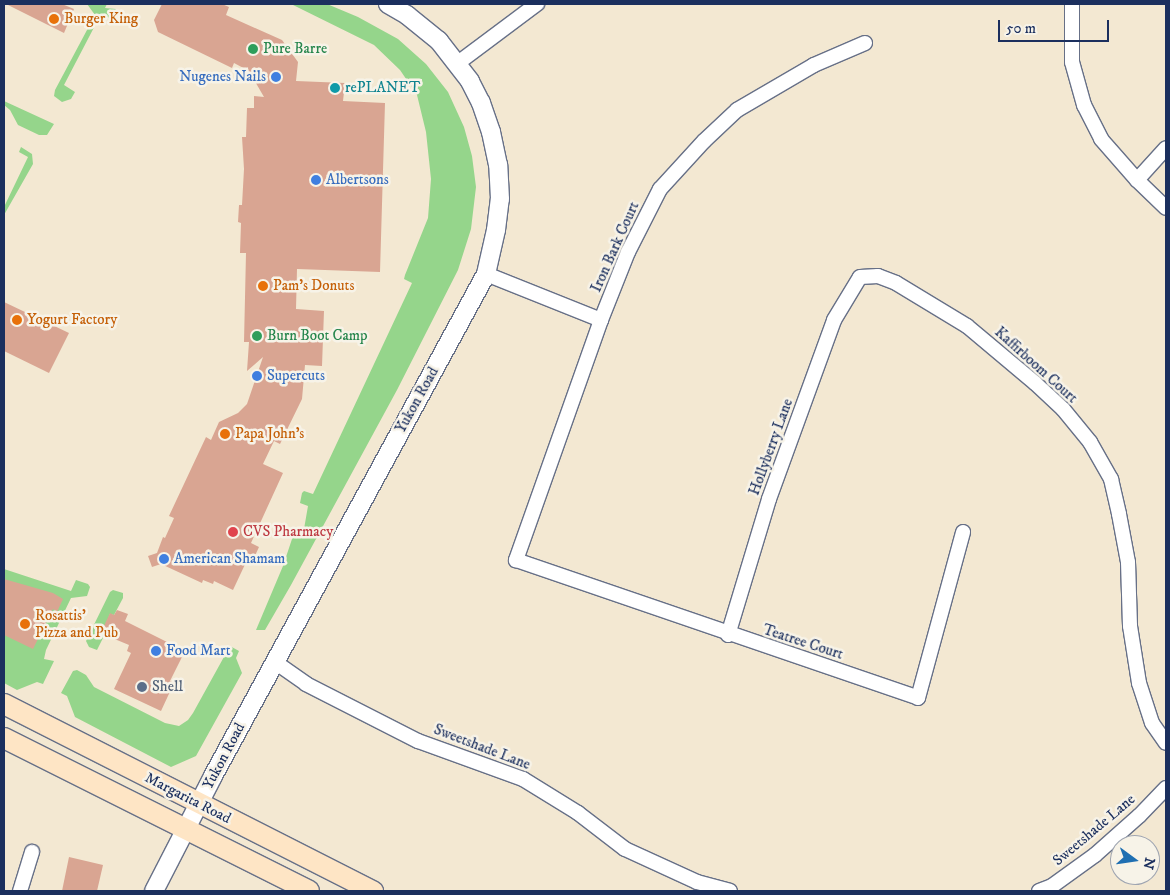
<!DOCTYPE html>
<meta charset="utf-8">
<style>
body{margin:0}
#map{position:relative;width:1170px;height:895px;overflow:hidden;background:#f3e8d2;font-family:"IM FELL DW Pica",serif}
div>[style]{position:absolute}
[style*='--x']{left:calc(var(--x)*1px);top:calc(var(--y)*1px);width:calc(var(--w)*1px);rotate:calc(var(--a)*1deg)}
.green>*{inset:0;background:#95d58b}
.building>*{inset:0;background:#d9a592}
.roads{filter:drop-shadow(1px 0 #677087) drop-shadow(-1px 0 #677087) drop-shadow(0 1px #677087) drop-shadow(0 -1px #677087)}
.minor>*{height:14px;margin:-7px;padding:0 7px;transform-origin:7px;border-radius:7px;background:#fff}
.tertiary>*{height:18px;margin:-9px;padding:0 9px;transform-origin:9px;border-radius:9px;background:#fff}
.secondary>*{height:20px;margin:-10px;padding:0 10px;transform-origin:10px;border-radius:10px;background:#fee5c5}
.dots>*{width:14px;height:14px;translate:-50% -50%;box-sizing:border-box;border:2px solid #f7f3e8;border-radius:50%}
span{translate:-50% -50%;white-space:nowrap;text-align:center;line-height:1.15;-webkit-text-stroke:5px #f7f3e8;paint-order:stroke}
.food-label{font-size:15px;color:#c56008}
.left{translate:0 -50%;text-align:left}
.leisure-label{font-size:15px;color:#27864d}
.shop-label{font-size:15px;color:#366cbe}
.right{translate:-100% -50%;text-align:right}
.culture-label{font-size:15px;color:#0d838f}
.street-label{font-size:15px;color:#1b2f5e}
.health-label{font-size:15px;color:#be3a42}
.service-label{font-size:15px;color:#4e5e75}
.frame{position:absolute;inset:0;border:5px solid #1b2f5e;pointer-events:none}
.north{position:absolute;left:1110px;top:835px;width:50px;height:50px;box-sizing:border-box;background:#f7f3e8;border:1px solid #9fa5b1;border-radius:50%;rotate:104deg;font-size:14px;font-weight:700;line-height:20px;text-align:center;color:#1b2f5e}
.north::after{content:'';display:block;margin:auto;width:18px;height:22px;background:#1f6fb2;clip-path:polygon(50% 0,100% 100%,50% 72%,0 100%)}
.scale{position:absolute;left:998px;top:20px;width:111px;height:22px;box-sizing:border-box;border:2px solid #1b2f5e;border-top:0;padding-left:6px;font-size:15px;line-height:18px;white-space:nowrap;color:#1b2f5e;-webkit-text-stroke:4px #f7f3e8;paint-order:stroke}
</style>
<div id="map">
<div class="green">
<i style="clip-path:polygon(87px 4px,107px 4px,105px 8px,116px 9px,112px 19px,101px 14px,64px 85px,75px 92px,71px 99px,62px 102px,54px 96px,55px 90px,95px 15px)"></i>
<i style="clip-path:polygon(291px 4px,327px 4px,358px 17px,398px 39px,426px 64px,448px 92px,464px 127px,472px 156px,476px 187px,471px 229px,458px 270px,397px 390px,291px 585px,265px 630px,256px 630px,283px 566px,295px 530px,298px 528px,304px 529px,308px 506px,300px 503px,302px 493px,304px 491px,313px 494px,412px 283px,404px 279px,405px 275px,428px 218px,431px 179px,426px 132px,417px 95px,400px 70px,374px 45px)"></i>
<i style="clip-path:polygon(4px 101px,54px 124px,47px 135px,39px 135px,18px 125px,10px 110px,4px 105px)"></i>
<i style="clip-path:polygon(21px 147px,32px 154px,33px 164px,4px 215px,4px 207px,28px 157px,19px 152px)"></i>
<i style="clip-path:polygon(4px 569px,71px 591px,76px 580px,88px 584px,90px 587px,87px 596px,71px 598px,46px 650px,44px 659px,54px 661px,43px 684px,37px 682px,17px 690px,4px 683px)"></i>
<i style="clip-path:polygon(113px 590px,123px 593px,123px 598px,114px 615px,110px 614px,104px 628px,107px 630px,97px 650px,89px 647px,86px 641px,110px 592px)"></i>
<i style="clip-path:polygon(230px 646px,239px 651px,236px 658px,242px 673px,196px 756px,171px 767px,75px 717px,67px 696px,61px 693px,73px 671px,77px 670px,86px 675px,94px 687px,165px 723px,179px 726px,188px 720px,193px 713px)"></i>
</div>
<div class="building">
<i style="clip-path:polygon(6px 4px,62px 4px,74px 9px,64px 33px)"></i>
<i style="clip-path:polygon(162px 4px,222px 4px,229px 7px,226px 15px,282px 40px,298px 62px,296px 81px,345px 83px,343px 101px,385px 103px,380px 272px,297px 269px,296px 309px,324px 311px,322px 366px,305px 365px,302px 399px,280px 444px,274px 441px,263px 464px,283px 473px,251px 543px,259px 547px,253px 560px,248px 558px,233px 590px,214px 581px,213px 584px,203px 580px,202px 583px,161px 564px,152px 567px,148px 556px,157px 553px,163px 537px,165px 538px,174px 518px,169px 516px,206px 437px,211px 440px,219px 422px,238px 413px,247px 404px,263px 357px,247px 371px,249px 342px,244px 342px,246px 253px,240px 253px,241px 223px,238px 222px,239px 205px,242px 205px,244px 169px,242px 137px,246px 137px,247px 108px,254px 108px,254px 96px,264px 97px,249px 71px,234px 63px,232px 68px,158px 32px,154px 20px)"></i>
<i style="clip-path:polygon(4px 302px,69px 333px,49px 373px,4px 351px)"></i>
<i style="clip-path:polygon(4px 579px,53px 593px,63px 599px,57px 612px,53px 609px,33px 649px,4px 635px)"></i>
<i style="clip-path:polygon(117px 610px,128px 614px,125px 621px,185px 651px,170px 681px,174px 683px,161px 711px,114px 689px,131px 653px,127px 651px,129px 645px,105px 635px,107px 630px,103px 628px,110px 613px,114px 615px)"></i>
<i style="clip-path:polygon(69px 857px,103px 865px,97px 891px,62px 891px)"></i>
</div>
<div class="roads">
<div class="minor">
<i style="--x:1072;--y:4;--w:58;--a:90"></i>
<i style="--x:1072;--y:62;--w:45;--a:74.4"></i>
<i style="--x:1084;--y:105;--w:38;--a:63"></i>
<i style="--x:1101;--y:139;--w:55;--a:48.7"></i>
<i style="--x:1137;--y:180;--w:40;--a:44"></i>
<i style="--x:865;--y:43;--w:56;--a:156.7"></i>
<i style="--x:814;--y:65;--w:89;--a:149.7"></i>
<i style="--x:737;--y:110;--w:45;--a:136.8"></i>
<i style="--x:704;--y:141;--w:65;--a:132.5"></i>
<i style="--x:660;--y:189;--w:71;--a:116.9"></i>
<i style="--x:628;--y:252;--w:73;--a:111.7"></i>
<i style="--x:601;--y:320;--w:255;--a:109.5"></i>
<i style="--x:516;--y:560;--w:425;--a:18.9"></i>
<i style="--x:918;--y:698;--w:172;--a:-74.8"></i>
<i style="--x:458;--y:63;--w:99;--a:-36.8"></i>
<i style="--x:1137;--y:180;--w:43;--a:-47.8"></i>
<i style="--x:486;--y:274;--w:124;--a:21.8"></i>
<i style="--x:728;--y:635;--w:142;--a:-73.2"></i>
<i style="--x:769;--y:499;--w:190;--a:-70"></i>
<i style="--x:834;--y:320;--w:50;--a:-58.8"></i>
<i style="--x:860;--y:277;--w:18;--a:-3"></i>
<i style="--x:878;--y:276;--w:19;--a:21"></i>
<i style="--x:896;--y:283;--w:83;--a:31.2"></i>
<i style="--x:967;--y:326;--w:89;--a:40"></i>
<i style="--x:1035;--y:383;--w:38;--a:43"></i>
<i style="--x:1063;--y:409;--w:43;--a:50.7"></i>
<i style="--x:1090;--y:442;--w:43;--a:60.4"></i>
<i style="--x:1111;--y:479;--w:36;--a:77"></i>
<i style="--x:1119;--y:514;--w:49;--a:79.4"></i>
<i style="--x:1128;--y:562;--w:64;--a:88.2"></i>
<i style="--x:1130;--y:626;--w:58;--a:81"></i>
<i style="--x:1139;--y:683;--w:42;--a:72"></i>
<i style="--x:1152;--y:723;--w:24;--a:55"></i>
<i style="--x:275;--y:662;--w:38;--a:35"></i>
<i style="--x:306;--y:684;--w:126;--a:27"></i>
<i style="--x:418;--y:741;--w:112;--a:19.9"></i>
<i style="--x:523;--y:779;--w:65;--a:31.7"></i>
<i style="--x:578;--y:813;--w:59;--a:37.5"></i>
<i style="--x:625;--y:849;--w:79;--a:24.6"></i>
<i style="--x:697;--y:882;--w:34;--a:15"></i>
<i style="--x:20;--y:891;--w:41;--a:-72.9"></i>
<i style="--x:1039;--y:891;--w:14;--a:-21"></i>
<i style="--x:1052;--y:886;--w:53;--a:-35.8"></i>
<i style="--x:1095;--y:855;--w:59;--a:-41.6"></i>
<i style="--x:1139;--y:816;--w:39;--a:-46"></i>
</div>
<div class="tertiary">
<i style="--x:154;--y:891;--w:129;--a:-62.8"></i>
<i style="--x:213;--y:776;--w:571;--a:-61.46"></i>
<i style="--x:486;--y:274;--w:45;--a:-77.2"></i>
<i style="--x:496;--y:230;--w:31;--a:-83"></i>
<i style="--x:500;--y:199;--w:34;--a:-93"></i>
<i style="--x:498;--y:165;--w:34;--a:-102"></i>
<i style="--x:491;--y:132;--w:31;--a:-109"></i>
<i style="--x:481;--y:103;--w:25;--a:-117"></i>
<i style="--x:470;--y:81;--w:51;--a:-127.8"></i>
<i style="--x:439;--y:41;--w:41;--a:-140.9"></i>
<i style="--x:407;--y:15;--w:22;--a:-150"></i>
</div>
<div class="secondary">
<i style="--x:4;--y:704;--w:414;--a:26.9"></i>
<i style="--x:4;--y:738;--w:341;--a:26.6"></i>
</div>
</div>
<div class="dots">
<i style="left:54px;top:19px;background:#e8710a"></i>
<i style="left:253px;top:49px;background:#2e9e5b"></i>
<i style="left:276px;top:77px;background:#3f7fe0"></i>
<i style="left:335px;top:88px;background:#0f9aa8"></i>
<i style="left:316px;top:180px;background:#3f7fe0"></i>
<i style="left:263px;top:286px;background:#e8710a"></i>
<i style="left:17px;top:320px;background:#e8710a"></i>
<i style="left:257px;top:336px;background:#2e9e5b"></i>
<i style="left:257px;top:376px;background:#3f7fe0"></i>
<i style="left:225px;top:434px;background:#e8710a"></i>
<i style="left:233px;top:532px;background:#e0444e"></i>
<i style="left:164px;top:559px;background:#3f7fe0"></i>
<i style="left:25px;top:624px;background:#e8710a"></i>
<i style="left:156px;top:651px;background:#3f7fe0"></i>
<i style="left:142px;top:687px;background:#5c6f8a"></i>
</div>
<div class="food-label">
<span class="left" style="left:64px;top:19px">Burger King</span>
<span class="left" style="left:273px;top:286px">Pam’s Donuts</span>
<span class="left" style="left:27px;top:320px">Yogurt Factory</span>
<span class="left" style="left:235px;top:434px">Papa John's</span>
<span class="left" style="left:35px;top:624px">Rosattis'<br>Pizza and Pub</span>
</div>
<div class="leisure-label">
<span class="left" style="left:263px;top:49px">Pure Barre</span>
<span class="left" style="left:267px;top:336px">Burn Boot Camp</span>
</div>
<div class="shop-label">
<span class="right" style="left:266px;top:77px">Nugenes Nails</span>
<span class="left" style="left:326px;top:180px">Albertsons</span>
<span class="left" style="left:267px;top:376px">Supercuts</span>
<span class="left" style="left:174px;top:559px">American Shamam</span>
<span class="left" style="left:166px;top:651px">Food Mart</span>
</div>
<div class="culture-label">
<span class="left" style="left:345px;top:88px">rePLANET</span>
</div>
<div class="street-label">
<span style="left:615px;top:247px;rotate:-66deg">Iron Bark Court</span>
<span style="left:1036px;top:365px;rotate:42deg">Kaffirboom Court</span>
<span style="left:417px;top:400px;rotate:-61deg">Yukon Road</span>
<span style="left:771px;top:447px;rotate:-70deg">Hollyberry Lane</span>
<span style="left:803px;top:642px;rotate:18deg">Teatree Court</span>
<span style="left:482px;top:747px;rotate:21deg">Sweetshade Lane</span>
<span style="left:224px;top:756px;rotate:-62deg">Yukon Road</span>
<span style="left:188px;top:798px;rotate:27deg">Margarita Road</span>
<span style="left:1094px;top:830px;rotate:-40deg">Sweetshade Lane</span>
</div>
<div class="health-label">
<span class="left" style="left:243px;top:532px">CVS Pharmacy</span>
</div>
<div class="service-label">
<span class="left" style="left:152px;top:687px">Shell</span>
</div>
<div class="frame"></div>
<div class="north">N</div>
<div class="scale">50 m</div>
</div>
